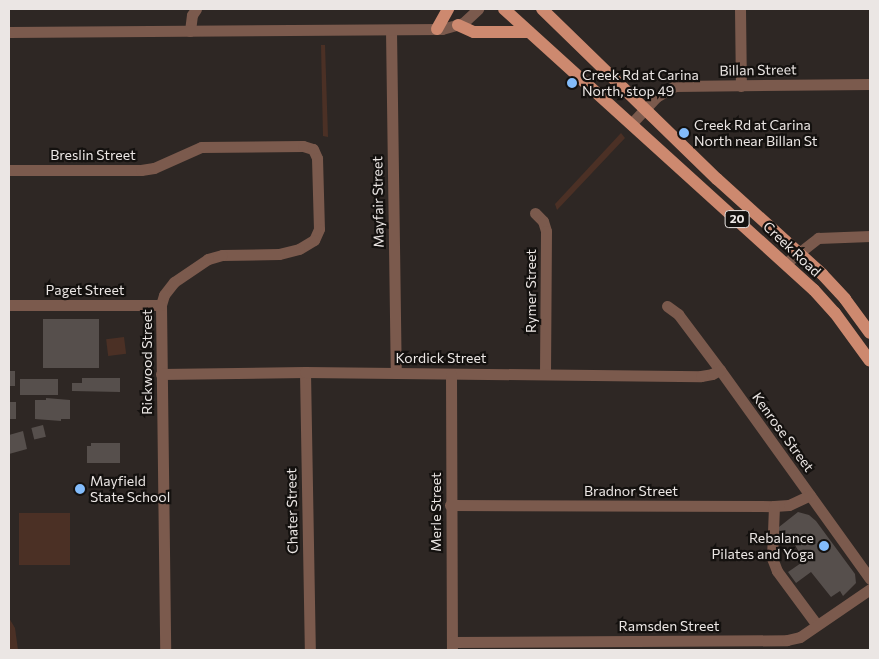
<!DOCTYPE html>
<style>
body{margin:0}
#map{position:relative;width:879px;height:659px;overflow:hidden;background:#2e2724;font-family:Commissioner,sans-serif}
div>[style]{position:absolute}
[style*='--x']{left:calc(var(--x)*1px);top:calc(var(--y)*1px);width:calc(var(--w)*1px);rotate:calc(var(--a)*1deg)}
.green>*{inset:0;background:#4b3025;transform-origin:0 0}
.building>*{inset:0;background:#564f4c;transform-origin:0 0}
.minor>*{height:11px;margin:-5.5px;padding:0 5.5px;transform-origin:5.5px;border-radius:5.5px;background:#7b5a4d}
.major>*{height:12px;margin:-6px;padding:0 6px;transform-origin:6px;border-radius:6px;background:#cd896f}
.dots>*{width:14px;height:14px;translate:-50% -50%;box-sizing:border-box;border:2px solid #14110f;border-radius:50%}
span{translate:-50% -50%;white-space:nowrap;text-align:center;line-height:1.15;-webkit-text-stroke:4.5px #14110f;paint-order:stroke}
.shield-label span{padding:1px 4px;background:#14110f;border:1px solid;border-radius:4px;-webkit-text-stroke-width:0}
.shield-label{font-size:12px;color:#ebe6e4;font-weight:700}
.street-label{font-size:14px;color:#ebe6e4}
.poi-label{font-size:14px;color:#ebe6e4}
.left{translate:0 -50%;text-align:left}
.right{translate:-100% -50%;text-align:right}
.frame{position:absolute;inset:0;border:10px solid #ebe6e4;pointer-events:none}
</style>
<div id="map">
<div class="green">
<i style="clip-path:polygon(321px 45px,325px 45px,328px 137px,323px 136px)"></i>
<i style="clip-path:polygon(621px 133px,625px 138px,557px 210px,555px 204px)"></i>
<i style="left:124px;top:337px;width:17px;height:18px;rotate:83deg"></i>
<i style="left:19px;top:513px;width:51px;height:52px"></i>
<i style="clip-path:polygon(9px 618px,15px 628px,18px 650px,9px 650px)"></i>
</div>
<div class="building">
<i style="left:43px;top:319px;width:56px;height:49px"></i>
<i style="left:9px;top:371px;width:6px;height:15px"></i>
<i style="clip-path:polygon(82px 378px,120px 378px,120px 392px,72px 391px,72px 383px,82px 383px)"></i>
<i style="left:20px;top:379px;width:38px;height:16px"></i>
<i style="clip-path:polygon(46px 398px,70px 400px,70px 419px,61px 419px,61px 421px,35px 419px,35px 400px,46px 400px)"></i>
<i style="left:9px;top:402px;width:7px;height:17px"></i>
<i style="left:43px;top:425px;width:12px;height:12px;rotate:76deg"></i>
<i style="clip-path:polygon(23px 431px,27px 449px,9px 454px,9px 435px)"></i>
<i style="clip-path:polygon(91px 443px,120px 443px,120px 463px,87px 463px,87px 446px,91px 446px)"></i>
<i style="clip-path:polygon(798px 512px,809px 515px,816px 521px,855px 574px,856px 583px,843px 596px,840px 591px,831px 597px,811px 572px,796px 583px,788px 572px,804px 561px,790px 536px,785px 540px,779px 530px,779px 527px)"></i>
</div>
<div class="minor">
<i style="--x:740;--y:9;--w:77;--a:89.3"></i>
<i style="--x:391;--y:30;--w:343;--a:89.2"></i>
<i style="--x:190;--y:31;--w:16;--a:-83"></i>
<i style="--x:192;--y:15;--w:7;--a:-56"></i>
<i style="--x:9;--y:32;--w:433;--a:-0.4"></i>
<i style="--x:442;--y:29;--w:22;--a:-16"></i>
<i style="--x:463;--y:23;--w:21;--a:-43"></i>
<i style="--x:631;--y:124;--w:37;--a:-47"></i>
<i style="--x:656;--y:97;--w:22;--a:-30"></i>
<i style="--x:675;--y:86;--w:195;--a:-0.6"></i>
<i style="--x:9;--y:170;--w:132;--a:0"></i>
<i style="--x:141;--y:170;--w:13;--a:-9"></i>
<i style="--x:154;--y:168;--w:51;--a:-24.1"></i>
<i style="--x:201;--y:147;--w:102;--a:-0.6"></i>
<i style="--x:303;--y:146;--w:10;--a:17"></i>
<i style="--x:313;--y:149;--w:10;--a:66"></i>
<i style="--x:317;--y:158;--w:71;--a:88.4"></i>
<i style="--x:319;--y:229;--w:12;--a:114"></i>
<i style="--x:314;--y:240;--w:17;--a:149"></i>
<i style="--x:299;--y:249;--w:21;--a:166"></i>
<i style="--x:279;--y:254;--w:57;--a:179"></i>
<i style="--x:222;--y:255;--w:15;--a:164"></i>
<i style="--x:208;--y:259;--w:41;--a:145.9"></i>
<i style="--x:174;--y:282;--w:16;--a:128"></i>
<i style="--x:164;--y:295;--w:10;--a:107"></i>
<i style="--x:161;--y:305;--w:345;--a:89.3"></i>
<i style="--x:535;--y:213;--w:11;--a:45"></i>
<i style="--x:543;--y:221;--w:10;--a:73"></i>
<i style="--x:546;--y:231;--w:142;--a:90.4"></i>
<i style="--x:786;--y:263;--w:41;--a:-38"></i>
<i style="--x:818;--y:238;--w:52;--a:-2.2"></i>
<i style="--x:9;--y:305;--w:152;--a:0"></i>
<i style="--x:667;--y:306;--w:14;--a:36"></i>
<i style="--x:678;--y:314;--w:70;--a:53.1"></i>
<i style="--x:720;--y:370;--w:257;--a:54.3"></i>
<i style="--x:305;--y:372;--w:278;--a:89"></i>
<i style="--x:161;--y:374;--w:144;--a:-0.8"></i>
<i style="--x:305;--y:372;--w:396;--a:0.6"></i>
<i style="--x:701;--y:376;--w:11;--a:-10"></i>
<i style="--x:712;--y:374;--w:9;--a:-27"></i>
<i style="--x:451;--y:374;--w:275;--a:89.8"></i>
<i style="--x:450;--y:505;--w:324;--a:0.2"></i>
<i style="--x:774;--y:506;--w:15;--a:-4"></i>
<i style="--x:789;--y:505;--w:23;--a:-25"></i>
<i style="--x:774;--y:506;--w:52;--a:92.2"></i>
<i style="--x:772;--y:558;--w:14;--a:69"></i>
<i style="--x:777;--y:571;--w:67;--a:53.5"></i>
<i style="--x:452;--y:642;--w:335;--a:-0.3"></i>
<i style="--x:787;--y:640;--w:13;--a:-13"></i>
<i style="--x:800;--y:637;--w:85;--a:-34.4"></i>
</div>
<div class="major">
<i style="--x:504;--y:9;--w:418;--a:42.2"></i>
<i style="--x:814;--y:290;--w:31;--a:48"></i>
<i style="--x:835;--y:313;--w:59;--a:53.9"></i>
<i style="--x:542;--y:9;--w:244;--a:44.2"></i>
<i style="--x:717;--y:179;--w:142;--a:42.1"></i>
<i style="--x:822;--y:274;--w:34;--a:47"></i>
<i style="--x:845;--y:299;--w:42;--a:53.7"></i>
<i style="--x:458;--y:25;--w:17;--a:24"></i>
<i style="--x:474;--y:32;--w:55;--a:0"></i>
<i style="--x:437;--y:29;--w:23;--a:-61"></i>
</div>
<div class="dots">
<i style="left:572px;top:83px;background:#83bcfb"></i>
<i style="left:684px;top:133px;background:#83bcfb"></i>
<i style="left:80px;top:489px;background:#83bcfb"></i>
<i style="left:824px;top:546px;background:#83bcfb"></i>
</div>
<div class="shield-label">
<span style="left:737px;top:219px">20</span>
</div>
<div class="street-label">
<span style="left:758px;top:70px;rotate:-1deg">Billan Street</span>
<span style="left:93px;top:155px">Breslin Street</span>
<span style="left:378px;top:202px;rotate:-91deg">Mayfair Street</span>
<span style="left:792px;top:249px;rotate:43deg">Creek Road</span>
<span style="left:85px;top:290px">Paget Street</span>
<span style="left:531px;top:291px;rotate:-90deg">Rymer Street</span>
<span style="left:441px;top:358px">Kordick Street</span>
<span style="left:147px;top:362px;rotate:-90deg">Rickwood Street</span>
<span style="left:783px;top:432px;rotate:54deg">Kenrose Street</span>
<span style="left:631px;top:491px">Bradnor Street</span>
<span style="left:292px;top:511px;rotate:-91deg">Chater Street</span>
<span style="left:436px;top:512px;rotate:-90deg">Merle Street</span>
<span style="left:669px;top:626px">Ramsden Street</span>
</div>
<div class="poi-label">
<span class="left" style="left:582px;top:83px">Creek Rd at Carina<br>North, stop 49</span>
<span class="left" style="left:694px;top:133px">Creek Rd at Carina<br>North near Billan St</span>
<span class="left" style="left:90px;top:489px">Mayfield<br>State School</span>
<span class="right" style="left:814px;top:546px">Rebalance<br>Pilates and Yoga</span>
</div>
<div class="frame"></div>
</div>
